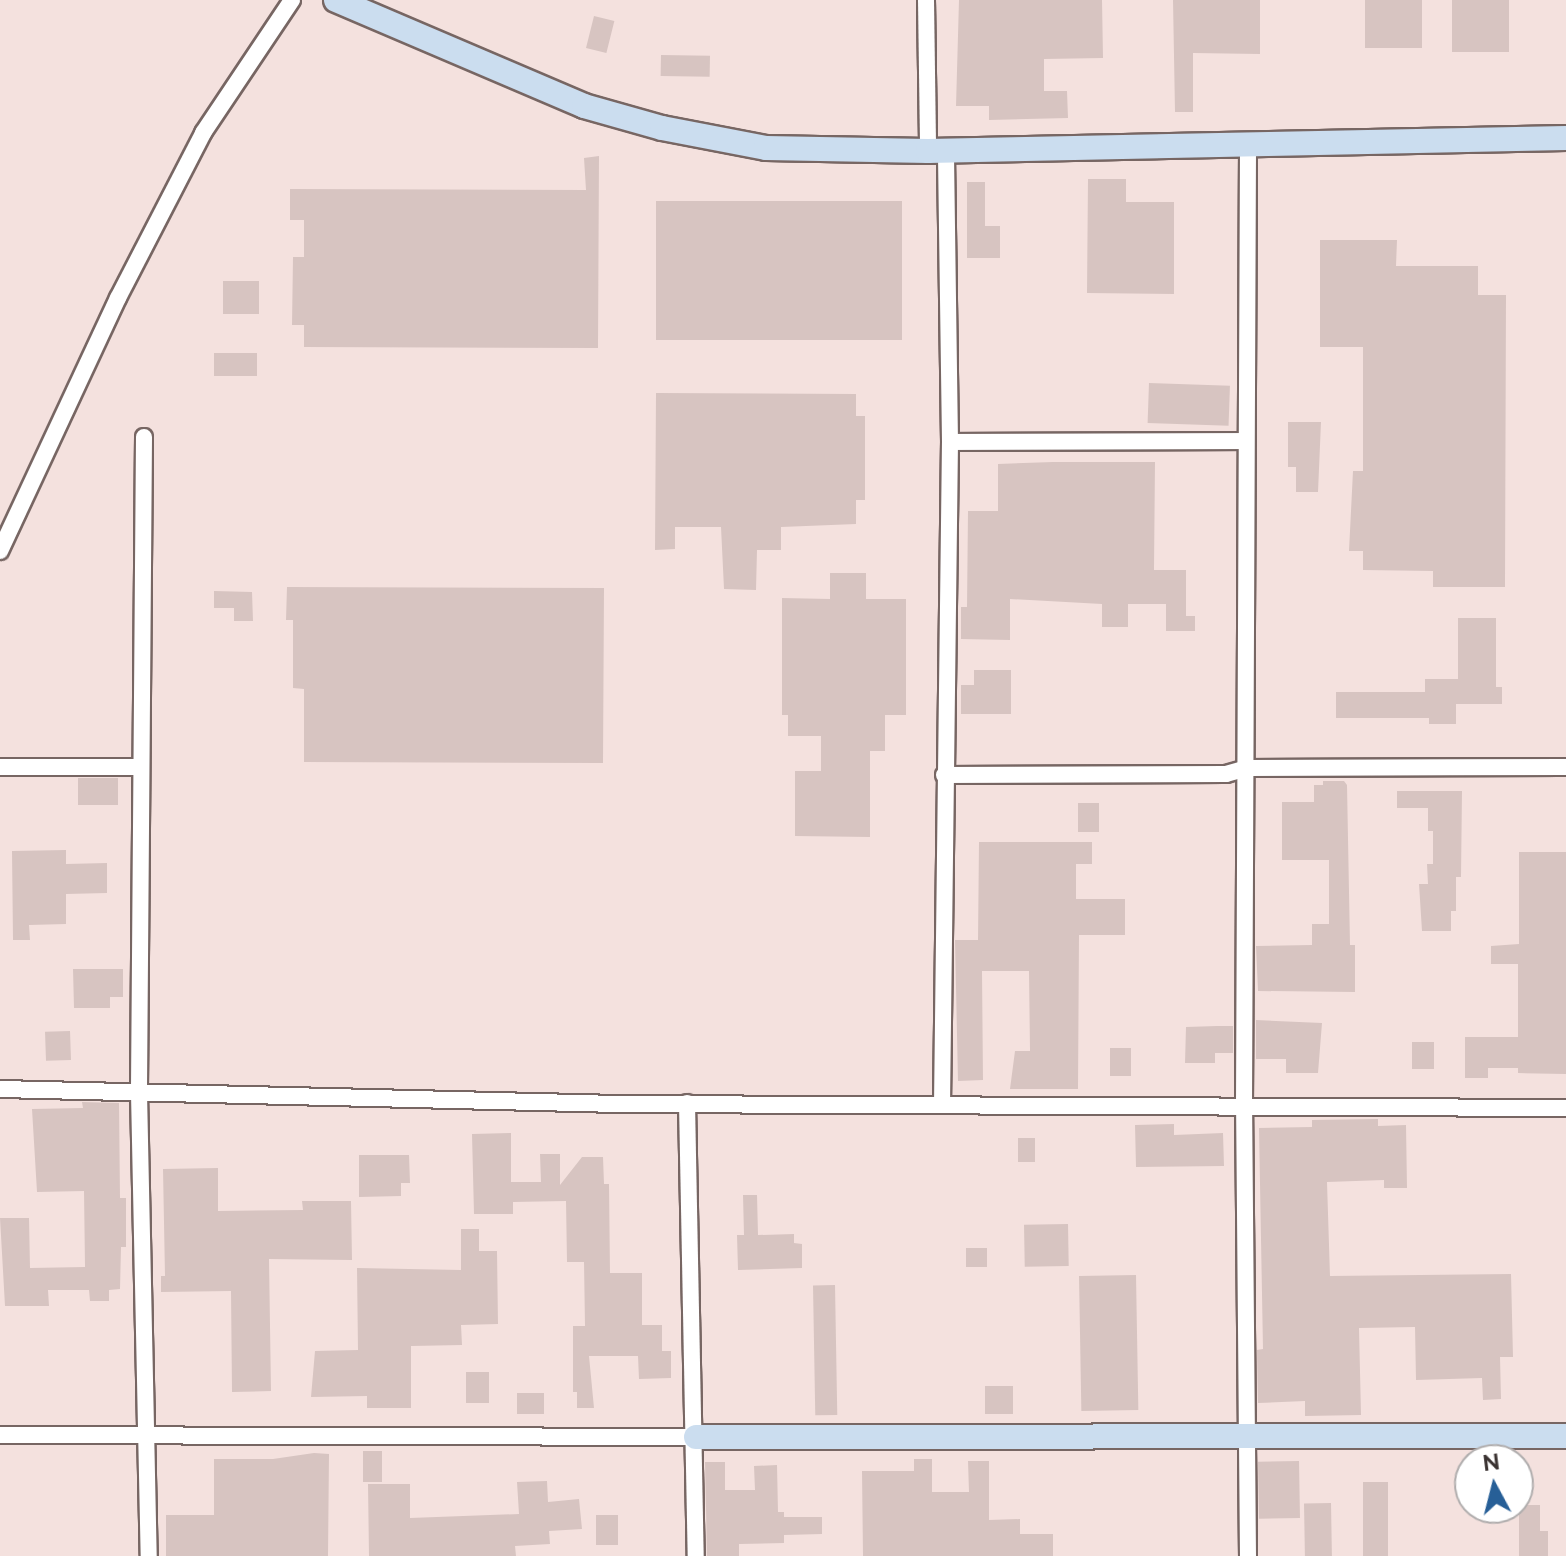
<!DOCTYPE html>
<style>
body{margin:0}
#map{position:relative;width:1566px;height:1556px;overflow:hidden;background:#f4e1de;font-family:Raleway,sans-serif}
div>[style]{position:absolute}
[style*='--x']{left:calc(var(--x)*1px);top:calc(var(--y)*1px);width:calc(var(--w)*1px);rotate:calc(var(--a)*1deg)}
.building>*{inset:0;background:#d7c4c1;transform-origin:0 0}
.roads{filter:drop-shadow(2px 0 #776663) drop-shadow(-2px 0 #776663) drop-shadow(0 2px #776663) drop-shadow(0 -2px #776663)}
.street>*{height:16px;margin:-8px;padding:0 8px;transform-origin:8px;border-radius:8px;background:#fff}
.secondary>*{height:24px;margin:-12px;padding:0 12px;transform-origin:12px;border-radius:12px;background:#cbddef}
span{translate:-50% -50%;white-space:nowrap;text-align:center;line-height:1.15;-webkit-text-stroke:7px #fff;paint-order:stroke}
.north{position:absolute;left:1454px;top:1444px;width:80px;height:80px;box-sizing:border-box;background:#fff;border:2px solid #b0adad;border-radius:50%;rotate:353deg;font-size:22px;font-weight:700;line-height:32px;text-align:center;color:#3a3231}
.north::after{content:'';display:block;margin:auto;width:28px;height:36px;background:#275f97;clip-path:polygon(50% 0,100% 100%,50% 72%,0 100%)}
</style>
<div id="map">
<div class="building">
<i style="clip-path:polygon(959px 0,1102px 0,1103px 58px,1044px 59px,1044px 91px,1067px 91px,1068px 118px,989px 120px,989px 106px,956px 106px)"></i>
<i style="clip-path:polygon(1173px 0,1260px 0,1260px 54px,1193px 53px,1193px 112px,1175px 112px)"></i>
<i style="left:1365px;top:0;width:57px;height:48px"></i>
<i style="left:1452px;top:0;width:57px;height:52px"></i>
<i style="left:594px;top:16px;width:21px;height:33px;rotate:14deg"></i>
<i style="left:661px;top:55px;width:49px;height:21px;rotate:1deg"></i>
<i style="clip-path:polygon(599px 156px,598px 348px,304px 347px,304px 325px,292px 325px,293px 257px,304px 257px,304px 220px,290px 220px,290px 189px,586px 190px,584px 158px)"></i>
<i style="clip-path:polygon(1088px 179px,1126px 179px,1126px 202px,1174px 202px,1174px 294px,1087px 293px)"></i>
<i style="clip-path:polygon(967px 182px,985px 182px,985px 226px,1000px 226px,1000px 258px,967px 258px)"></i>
<i style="left:656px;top:201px;width:246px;height:139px"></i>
<i style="clip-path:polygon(1320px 240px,1397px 240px,1396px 266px,1478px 266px,1478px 295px,1506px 295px,1505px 587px,1433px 587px,1433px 571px,1363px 570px,1363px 551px,1349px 551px,1353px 471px,1363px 471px,1363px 347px,1320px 347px)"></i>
<i style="left:223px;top:281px;width:36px;height:33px"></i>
<i style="left:257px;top:353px;width:23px;height:43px;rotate:90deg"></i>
<i style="left:1149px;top:383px;width:81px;height:40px;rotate:2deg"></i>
<i style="clip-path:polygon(656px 393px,856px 394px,856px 416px,865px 416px,865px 500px,856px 500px,856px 524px,781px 527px,781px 550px,757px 550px,756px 590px,724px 589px,721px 527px,675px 527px,675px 549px,655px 550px)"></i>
<i style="clip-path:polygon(1288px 422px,1321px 422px,1318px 492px,1296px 492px,1296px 467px,1288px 467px)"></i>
<i style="clip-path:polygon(1053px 462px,1155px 462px,1154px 570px,1186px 570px,1186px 616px,1195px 616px,1195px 631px,1166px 631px,1166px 604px,1128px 604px,1128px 627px,1102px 627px,1102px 604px,1010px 599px,1010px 640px,961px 639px,961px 607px,967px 607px,968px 511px,998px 511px,998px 464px)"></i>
<i style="clip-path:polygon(830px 573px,866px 573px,866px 599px,906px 599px,906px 715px,885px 715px,885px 751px,870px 751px,870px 837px,795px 836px,795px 771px,821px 771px,821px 736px,788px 736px,788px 715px,782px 715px,782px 598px,830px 599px)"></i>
<i style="clip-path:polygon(287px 587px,604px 588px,603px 763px,304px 762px,304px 689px,293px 688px,293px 620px,286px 620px)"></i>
<i style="clip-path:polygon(214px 591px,252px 592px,253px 621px,234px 621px,234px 608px,214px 608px)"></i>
<i style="clip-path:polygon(1458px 618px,1496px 618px,1496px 687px,1502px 687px,1502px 704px,1456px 704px,1456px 724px,1429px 724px,1429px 718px,1336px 718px,1336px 692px,1425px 692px,1425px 679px,1458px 679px)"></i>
<i style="clip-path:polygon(974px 670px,1011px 670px,1011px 714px,961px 714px,961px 685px,974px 685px)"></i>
<i style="left:78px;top:778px;width:40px;height:27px"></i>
<i style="clip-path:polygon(1323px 781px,1344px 781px,1347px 785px,1350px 945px,1355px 945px,1355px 992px,1258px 991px,1256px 946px,1312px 945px,1312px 924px,1329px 924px,1329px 860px,1282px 860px,1282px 802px,1314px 802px,1314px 785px,1323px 785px)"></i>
<i style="clip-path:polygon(1397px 791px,1462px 791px,1461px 877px,1456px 877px,1456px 911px,1451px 911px,1451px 931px,1422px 931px,1419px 884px,1428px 884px,1427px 864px,1433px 864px,1433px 831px,1428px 831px,1428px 808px,1397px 808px)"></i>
<i style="left:1078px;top:803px;width:21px;height:29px"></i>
<i style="clip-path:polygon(979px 842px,1092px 842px,1092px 864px,1076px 864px,1076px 899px,1125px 899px,1125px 935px,1079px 935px,1078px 1089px,1010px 1089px,1015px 1051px,1030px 1051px,1029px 971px,982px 971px,983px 1080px,958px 1081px,955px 940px,978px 940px)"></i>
<i style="clip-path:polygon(66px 850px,66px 864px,107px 863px,107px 893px,66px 894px,66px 924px,29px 925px,30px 940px,13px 940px,12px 851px)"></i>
<i style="clip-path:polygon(1519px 852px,1566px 852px,1566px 1074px,1518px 1073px,1518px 1068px,1488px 1068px,1488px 1078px,1465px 1078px,1465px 1037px,1518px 1037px,1518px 964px,1491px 964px,1491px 946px,1519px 944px)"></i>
<i style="clip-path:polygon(73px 969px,123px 969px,123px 997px,110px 997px,110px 1008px,74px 1008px)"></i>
<i style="clip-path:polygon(1256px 1020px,1322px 1023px,1318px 1073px,1286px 1073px,1286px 1059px,1256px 1059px)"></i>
<i style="clip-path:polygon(1217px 1026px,1233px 1026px,1233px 1053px,1215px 1053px,1215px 1063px,1185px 1063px,1186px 1027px)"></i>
<i style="left:70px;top:1031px;width:29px;height:25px;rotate:88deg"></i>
<i style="left:1412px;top:1042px;width:22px;height:27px"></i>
<i style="left:1110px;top:1048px;width:21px;height:28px"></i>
<i style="clip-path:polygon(82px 1102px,119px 1103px,120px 1198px,126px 1198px,126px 1247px,121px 1247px,120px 1289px,109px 1290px,109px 1301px,90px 1301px,89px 1290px,48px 1290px,49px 1306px,5px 1306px,0 1218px,29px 1218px,30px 1268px,85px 1267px,84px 1191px,37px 1192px,32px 1109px,83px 1108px)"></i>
<i style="clip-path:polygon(1378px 1119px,1378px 1126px,1406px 1125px,1407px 1188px,1384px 1188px,1384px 1180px,1327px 1182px,1330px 1276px,1511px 1274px,1513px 1357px,1500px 1357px,1501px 1399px,1483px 1400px,1482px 1378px,1416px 1380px,1415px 1327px,1359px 1328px,1361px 1415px,1305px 1416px,1305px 1401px,1258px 1403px,1257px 1350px,1263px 1349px,1259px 1128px,1312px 1127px,1312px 1120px)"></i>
<i style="clip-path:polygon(1174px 1124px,1174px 1135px,1223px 1133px,1224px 1166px,1136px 1167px,1135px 1125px)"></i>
<i style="clip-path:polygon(511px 1133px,511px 1182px,541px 1182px,540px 1154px,560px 1154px,560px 1185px,582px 1157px,603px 1157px,604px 1184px,609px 1184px,610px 1273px,642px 1273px,642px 1325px,662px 1325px,662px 1351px,671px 1351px,671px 1378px,639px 1379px,638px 1356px,589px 1356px,594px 1408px,577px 1408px,577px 1392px,573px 1392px,573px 1326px,585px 1326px,584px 1262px,567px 1262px,566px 1201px,513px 1202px,513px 1214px,474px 1214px,472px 1134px)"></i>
<i style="left:1018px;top:1138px;width:17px;height:24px"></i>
<i style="clip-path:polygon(359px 1155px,409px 1155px,410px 1183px,401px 1183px,401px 1196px,359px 1197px)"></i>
<i style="clip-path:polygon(218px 1168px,218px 1211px,303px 1210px,302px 1201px,351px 1201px,352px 1260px,269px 1259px,271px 1391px,232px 1392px,231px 1291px,161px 1292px,161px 1276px,165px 1276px,163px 1169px)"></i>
<i style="clip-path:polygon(743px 1195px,757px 1195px,758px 1235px,794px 1234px,794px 1243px,802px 1244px,802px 1268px,738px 1270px,737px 1235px,744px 1235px)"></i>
<i style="left:1068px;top:1224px;width:42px;height:44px;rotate:89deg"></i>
<i style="clip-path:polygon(461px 1229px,479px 1229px,479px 1251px,497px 1251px,498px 1324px,461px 1325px,462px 1345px,411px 1346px,411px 1408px,367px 1408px,367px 1396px,311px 1397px,315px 1351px,358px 1350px,357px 1268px,461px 1270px)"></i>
<i style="left:987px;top:1248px;width:19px;height:21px;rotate:90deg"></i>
<i style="left:1136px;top:1275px;width:135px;height:57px;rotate:89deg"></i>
<i style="left:835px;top:1285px;width:130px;height:22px;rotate:89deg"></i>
<i style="left:466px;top:1372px;width:23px;height:31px"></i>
<i style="left:985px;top:1386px;width:28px;height:28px"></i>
<i style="left:517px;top:1393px;width:27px;height:21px"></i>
<i style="left:363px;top:1451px;width:19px;height:31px"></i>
<i style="clip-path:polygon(314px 1453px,329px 1454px,328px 1556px,166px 1556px,166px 1515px,214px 1515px,214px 1459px,273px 1459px)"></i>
<i style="clip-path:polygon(914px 1459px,932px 1459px,932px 1492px,969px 1492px,968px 1461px,989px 1461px,989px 1520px,1020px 1519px,1020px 1534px,1053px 1534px,1053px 1556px,863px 1556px,862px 1471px,914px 1471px)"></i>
<i style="left:1299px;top:1461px;width:57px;height:41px;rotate:89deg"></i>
<i style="clip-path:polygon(705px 1462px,725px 1462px,725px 1490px,755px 1490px,754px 1466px,777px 1465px,778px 1512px,784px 1512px,784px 1517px,822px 1517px,822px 1534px,784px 1535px,784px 1543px,739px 1544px,739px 1556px,707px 1556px)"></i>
<i style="clip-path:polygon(547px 1481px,548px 1502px,579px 1499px,582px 1529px,549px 1531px,550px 1544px,515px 1546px,516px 1556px,369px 1556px,368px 1484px,410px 1484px,410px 1518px,519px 1514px,517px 1482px)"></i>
<i style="left:1363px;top:1482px;width:25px;height:74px"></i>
<i style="left:1331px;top:1503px;width:53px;height:27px;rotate:89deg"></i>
<i style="clip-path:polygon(1519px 1505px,1540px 1505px,1540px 1531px,1548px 1531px,1548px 1556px,1519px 1556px)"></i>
<i style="left:596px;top:1515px;width:22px;height:30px"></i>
</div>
<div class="roads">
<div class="street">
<i style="--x:926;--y:0;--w:151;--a:89.2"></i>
<i style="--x:144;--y:437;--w:656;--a:90.44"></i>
<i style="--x:139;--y:1093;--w:463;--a:88.8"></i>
<i style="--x:950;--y:442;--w:296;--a:-0.2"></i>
<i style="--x:0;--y:551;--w:279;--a:-65"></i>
<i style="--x:118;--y:298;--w:186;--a:-62.7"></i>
<i style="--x:203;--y:133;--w:160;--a:-56.2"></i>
<i style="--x:0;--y:767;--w:141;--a:0"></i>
<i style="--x:944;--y:775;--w:282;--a:-0.2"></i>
<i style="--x:1226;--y:774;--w:22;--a:-16"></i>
<i style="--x:1247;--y:768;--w:319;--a:-0.2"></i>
<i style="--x:0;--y:1089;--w:619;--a:1.39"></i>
<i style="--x:619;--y:1104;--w:947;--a:0.24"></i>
<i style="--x:687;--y:1103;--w:453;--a:88.9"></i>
<i style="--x:942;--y:1105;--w:663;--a:-89.31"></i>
<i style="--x:950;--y:442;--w:292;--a:-90.8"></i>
<i style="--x:0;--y:1435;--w:696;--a:0.16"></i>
<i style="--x:1248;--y:1556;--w:451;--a:-90.5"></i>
<i style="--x:1244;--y:1105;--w:962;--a:-89.76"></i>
</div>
<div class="secondary">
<i style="--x:336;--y:0;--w:270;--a:23.1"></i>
<i style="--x:584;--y:106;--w:81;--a:15.8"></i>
<i style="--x:662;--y:128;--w:106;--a:10.9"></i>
<i style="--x:766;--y:148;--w:162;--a:1.1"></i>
<i style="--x:928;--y:151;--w:638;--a:-1.17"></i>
<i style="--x:696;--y:1437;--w:870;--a:-0.07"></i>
</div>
</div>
<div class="north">N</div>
</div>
